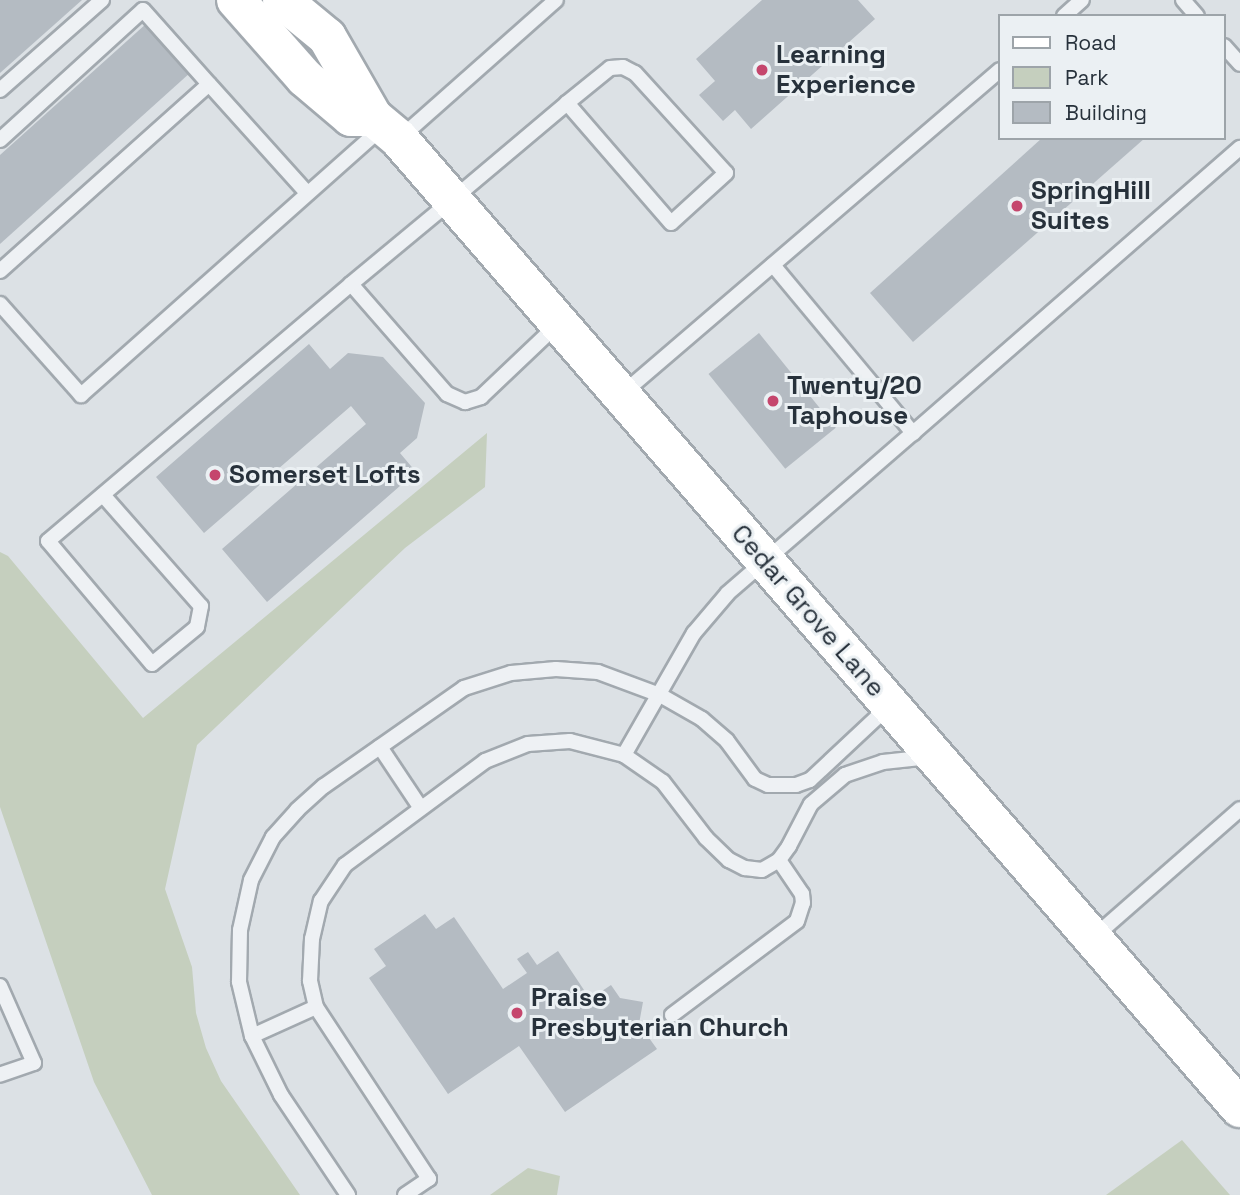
<!DOCTYPE html>
<style>
body{margin:0}
#map{position:relative;width:1240px;height:1195px;overflow:hidden;background:#dce1e5;font-family:"Space Grotesk",sans-serif}
div>[style]{position:absolute}
[style*='--x']{left:calc(var(--x)*1px);top:calc(var(--y)*1px);width:calc(var(--w)*1px);rotate:calc(var(--a)*1deg)}
.green>*{inset:0;background:#c5cfbe}
.building>*{inset:0;background:#b4bbc2;transform-origin:0 0}
.roads{filter:drop-shadow(2px 0 #a2a9af) drop-shadow(-2px 0 #a2a9af) drop-shadow(0 2px #a2a9af) drop-shadow(0 -2px #a2a9af)}
.lane>*{height:14px;margin:-7px;padding:0 7px;transform-origin:7px;border-radius:7px;background:#eef1f4}
.secondary>*{height:38px;margin:-19px;padding:0 19px;transform-origin:19px;border-radius:19px;background:#fff}
.dots>*{width:19px;height:19px;translate:-50% -50%;box-sizing:border-box;border:4px solid #ebf0f3;border-radius:50%}
span{translate:-50% -50%;white-space:nowrap;text-align:center;line-height:1.15;-webkit-text-stroke:6px #ebf0f3;paint-order:stroke}
.poi-label{font-size:26px;color:#27313b;font-weight:700}
.left{translate:0 -50%;text-align:left}
.street-label{font-size:26px;color:#27313b}
.legend{position:absolute;left:998px;top:14px;width:228px;height:126px;box-sizing:border-box;background:#ebf0f3;border:2px solid #9da4a9;margin:0;padding:9px 12px;list-style:none;font-size:21px;color:#27313b}
.legend li{display:flex;align-items:center;gap:14px;height:35px}
.legend b{width:35px;border:2px solid #9da4a9}
</style>
<div id="map">
<div class="green">
<i style="clip-path:polygon(487px 433px,485px 487px,405px 548px,197px 745px,165px 889px,192px 967px,196px 1013px,206px 1048px,221px 1081px,300px 1195px,152px 1195px,94px 1082px,0 807px,0 552px,8px 556px,143px 718px)"></i>
<i style="clip-path:polygon(1182px 1140px,1230px 1195px,1106px 1195px)"></i>
<i style="clip-path:polygon(528px 1168px,560px 1176px,557px 1195px,490px 1195px)"></i>
</div>
<div class="building">
<i style="clip-path:polygon(0 0,82px 0,0 73px)"></i>
<i style="clip-path:polygon(762px 0,858px 0,875px 19px,751px 129px,735px 110px,723px 121px,699px 95px,715px 81px,696px 59px)"></i>
<i style="clip-path:polygon(147px 23px,191px 72px,0 244px,0 155px)"></i>
<i style="clip-path:polygon(1042px 138px,1145px 138px,913px 342px,870px 293px)"></i>
<i style="left:759px;top:333px;width:122px;height:65px;rotate:51deg"></i>
<i style="clip-path:polygon(309px 344px,330px 369px,348px 353px,383px 357px,425px 403px,417px 438px,400px 453px,416px 472px,267px 602px,222px 549px,366px 424px,351px 406px,204px 533px,156px 477px)"></i>
<i style="clip-path:polygon(425px 914px,436px 929px,454px 917px,503px 989px,527px 973px,517px 959px,528px 952px,537px 965px,558px 951px,590px 999px,611px 985px,620px 998px,643px 1002px,639px 1024px,657px 1049px,565px 1112px,519px 1046px,448px 1094px,369px 978px,386px 966px,374px 949px)"></i>
</div>
<div class="roads">
<div class="lane">
<i style="--x:1183;--y:0;--w:21;--a:49"></i>
<i style="--x:1064;--y:16;--w:24;--a:-42"></i>
<i style="--x:1224;--y:46;--w:24;--a:48"></i>
<i style="--x:0;--y:90;--w:136;--a:-41.4"></i>
<i style="--x:400;--y:138;--w:208;--a:-41.5"></i>
<i style="--x:0;--y:140;--w:193;--a:-42.3"></i>
<i style="--x:143;--y:10;--w:99;--a:48.3"></i>
<i style="--x:773;--y:265;--w:219;--a:50.2"></i>
<i style="--x:913;--y:433;--w:434;--a:-41.1"></i>
<i style="--x:0;--y:271;--w:280;--a:-41.8"></i>
<i style="--x:209;--y:84;--w:147;--a:48"></i>
<i style="--x:351;--y:284;--w:146;--a:48.9"></i>
<i style="--x:447;--y:394;--w:20;--a:24"></i>
<i style="--x:465;--y:402;--w:17;--a:-17"></i>
<i style="--x:481;--y:397;--w:106;--a:-43.5"></i>
<i style="--x:0;--y:304;--w:122;--a:48.3"></i>
<i style="--x:81;--y:395;--w:404;--a:-41.6"></i>
<i style="--x:622;--y:394;--w:498;--a:-40.6"></i>
<i style="--x:103;--y:495;--w:148;--a:48.6"></i>
<i style="--x:201;--y:606;--w:21;--a:101"></i>
<i style="--x:197;--y:627;--w:58;--a:140.6"></i>
<i style="--x:152;--y:664;--w:161;--a:-130.2"></i>
<i style="--x:48;--y:541;--w:397;--a:-40.3"></i>
<i style="--x:351;--y:284;--w:131;--a:-39.7"></i>
<i style="--x:452;--y:200;--w:150;--a:-40.1"></i>
<i style="--x:567;--y:103;--w:55;--a:-39.1"></i>
<i style="--x:610;--y:68;--w:13;--a:-4"></i>
<i style="--x:623;--y:67;--w:13;--a:27"></i>
<i style="--x:635;--y:73;--w:135;--a:47.7"></i>
<i style="--x:726;--y:173;--w:74;--a:137.7"></i>
<i style="--x:671;--y:223;--w:159;--a:-130.9"></i>
<i style="--x:380;--y:747;--w:72;--a:56.3"></i>
<i style="--x:624;--y:755;--w:141;--a:-60.2"></i>
<i style="--x:694;--y:633;--w:52;--a:-49.6"></i>
<i style="--x:728;--y:593;--w:245;--a:-40.9"></i>
<i style="--x:1094;--y:937;--w:194;--a:-41.2"></i>
<i style="--x:0;--y:986;--w:84;--a:66.2"></i>
<i style="--x:34;--y:1063;--w:36;--a:161"></i>
<i style="--x:672;--y:1015;--w:156;--a:-36.9"></i>
<i style="--x:797;--y:921;--w:19;--a:-72"></i>
<i style="--x:803;--y:903;--w:9;--a:-96"></i>
<i style="--x:802;--y:894;--w:41;--a:-124.1"></i>
<i style="--x:252;--y:1036;--w:70;--a:-24.4"></i>
<i style="--x:348;--y:1195;--w:120;--a:-123.8"></i>
<i style="--x:281;--y:1095;--w:66;--a:-116.2"></i>
<i style="--x:252;--y:1036;--w:56;--a:-103.5"></i>
<i style="--x:239;--y:982;--w:52;--a:-88.9"></i>
<i style="--x:240;--y:930;--w:51;--a:-77.6"></i>
<i style="--x:251;--y:880;--w:48;--a:-62.9"></i>
<i style="--x:273;--y:837;--w:36;--a:-48"></i>
<i style="--x:297;--y:810;--w:36;--a:-42"></i>
<i style="--x:324;--y:786;--w:171;--a:-35"></i>
<i style="--x:464;--y:688;--w:49;--a:-17.7"></i>
<i style="--x:511;--y:673;--w:45;--a:-5.1"></i>
<i style="--x:556;--y:669;--w:42;--a:4.1"></i>
<i style="--x:598;--y:672;--w:66;--a:20.4"></i>
<i style="--x:660;--y:695;--w:48;--a:29.7"></i>
<i style="--x:702;--y:719;--w:33;--a:41"></i>
<i style="--x:727;--y:741;--w:47;--a:53.6"></i>
<i style="--x:755;--y:779;--w:14;--a:25"></i>
<i style="--x:768;--y:785;--w:28;--a:0"></i>
<i style="--x:796;--y:785;--w:15;--a:-20"></i>
<i style="--x:810;--y:780;--w:107;--a:-43.1"></i>
<i style="--x:405;--y:1195;--w:29;--a:-34"></i>
<i style="--x:429;--y:1179;--w:206;--a:-123.3"></i>
<i style="--x:316;--y:1007;--w:27;--a:-103"></i>
<i style="--x:310;--y:981;--w:42;--a:-87.3"></i>
<i style="--x:312;--y:939;--w:39;--a:-77"></i>
<i style="--x:321;--y:901;--w:43;--a:-56.3"></i>
<i style="--x:345;--y:865;--w:174;--a:-36.6"></i>
<i style="--x:485;--y:761;--w:46;--a:-21.6"></i>
<i style="--x:528;--y:744;--w:42;--a:-4.1"></i>
<i style="--x:570;--y:741;--w:56;--a:14.5"></i>
<i style="--x:624;--y:755;--w:47;--a:34.7"></i>
<i style="--x:663;--y:782;--w:71;--a:52.5"></i>
<i style="--x:706;--y:838;--w:32;--a:44"></i>
<i style="--x:729;--y:860;--w:18;--a:27"></i>
<i style="--x:745;--y:868;--w:17;--a:7"></i>
<i style="--x:762;--y:870;--w:20;--a:-30"></i>
<i style="--x:779;--y:860;--w:17;--a:-54"></i>
<i style="--x:789;--y:846;--w:47;--a:-62.4"></i>
<i style="--x:811;--y:804;--w:45;--a:-40.5"></i>
<i style="--x:845;--y:775;--w:40;--a:-18.9"></i>
<i style="--x:883;--y:762;--w:47;--a:-6.1"></i>
</div>
<div class="secondary">
<i style="--x:236;--y:0;--w:104;--a:48.5"></i>
<i style="--x:305;--y:78;--w:60;--a:40.3"></i>
<i style="--x:351;--y:117;--w:22;--a:0"></i>
<i style="--x:282;--y:0;--w:58;--a:39.4"></i>
<i style="--x:327;--y:37;--w:92;--a:60.1"></i>
<i style="--x:373;--y:117;--w:34;--a:40"></i>
<i style="--x:399;--y:139;--w:1283;--a:49.05"></i>
</div>
</div>
<div class="dots">
<i style="left:762px;top:70px;background:#c5466d"></i>
<i style="left:1017px;top:206px;background:#c5466d"></i>
<i style="left:773px;top:401px;background:#c5466d"></i>
<i style="left:215px;top:475px;background:#c5466d"></i>
<i style="left:517px;top:1013px;background:#c5466d"></i>
</div>
<div class="poi-label">
<span class="left" style="left:776px;top:70px">Learning<br>Experience</span>
<span class="left" style="left:1031px;top:206px">SpringHill<br>Suites</span>
<span class="left" style="left:787px;top:401px">Twenty/20<br>Taphouse</span>
<span class="left" style="left:229px;top:475px">Somerset Lofts</span>
<span class="left" style="left:531px;top:1013px">Praise<br>Presbyterian Church</span>
</div>
<div class="street-label">
<span style="left:808px;top:611px;rotate:49deg">Cedar Grove Lane</span>
</div>
<ul class="legend">
<li><b style="height:9px;background:#fff"></b>Road</li>
<li><b style="height:19px;background:#c5cfbe"></b>Park</li>
<li><b style="height:19px;background:#b4bbc2"></b>Building</li>
</ul>
</div>
